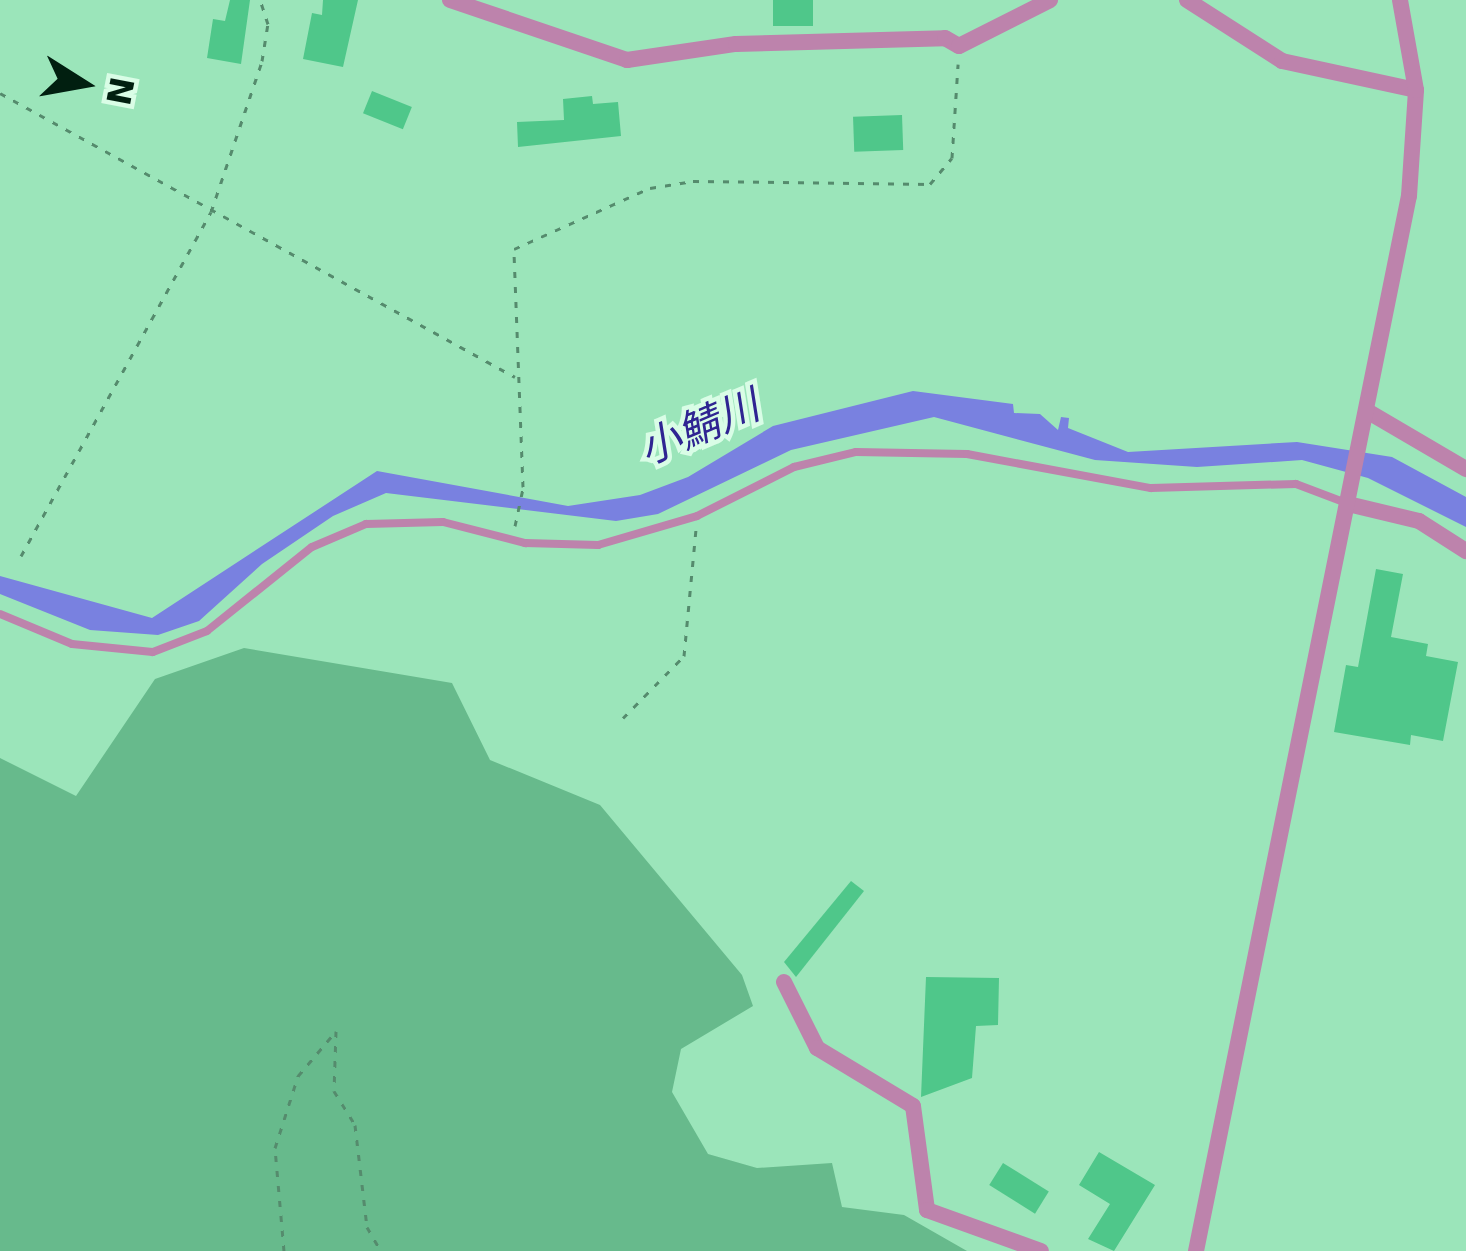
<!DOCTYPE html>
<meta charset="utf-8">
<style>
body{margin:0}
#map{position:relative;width:1466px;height:1251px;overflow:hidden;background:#9be5ba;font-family:"DejaVu Sans","Noto Sans JP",sans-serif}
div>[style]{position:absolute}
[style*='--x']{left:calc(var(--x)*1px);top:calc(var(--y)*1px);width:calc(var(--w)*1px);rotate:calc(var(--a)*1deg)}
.green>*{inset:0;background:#67ba8c}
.water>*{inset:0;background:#7981e0}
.building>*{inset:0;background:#4fc78a;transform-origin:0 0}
.path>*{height:3px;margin-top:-1.5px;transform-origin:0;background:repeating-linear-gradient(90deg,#558b6d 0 6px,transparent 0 15px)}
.lane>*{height:8px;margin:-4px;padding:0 4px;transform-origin:4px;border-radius:4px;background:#bd83ac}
.street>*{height:16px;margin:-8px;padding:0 8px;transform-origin:8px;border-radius:8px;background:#bd83ac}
span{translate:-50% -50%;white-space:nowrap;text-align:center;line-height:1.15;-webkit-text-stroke:9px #d9fde6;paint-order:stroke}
.water-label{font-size:42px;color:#2f2492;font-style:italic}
.north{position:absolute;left:24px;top:24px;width:120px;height:120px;-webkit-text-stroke:9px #d9fde6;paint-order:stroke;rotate:101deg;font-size:33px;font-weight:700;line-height:48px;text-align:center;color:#011f10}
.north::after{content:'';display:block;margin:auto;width:42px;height:54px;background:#011f10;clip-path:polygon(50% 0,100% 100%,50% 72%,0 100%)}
</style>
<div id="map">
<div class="green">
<i style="clip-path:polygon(244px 648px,452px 683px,490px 760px,600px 805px,742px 975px,753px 1006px,681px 1049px,672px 1092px,708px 1154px,757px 1168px,832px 1163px,842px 1207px,904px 1215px,967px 1251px,0 1251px,0 758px,76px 796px,155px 679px)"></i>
</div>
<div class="water">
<i style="clip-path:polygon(913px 391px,1013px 404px,1014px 413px,1040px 414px,1058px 430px,1061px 417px,1069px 418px,1068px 428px,1128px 452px,1297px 442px,1392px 457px,1466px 497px,1466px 527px,1368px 478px,1302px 460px,1197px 467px,1095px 460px,934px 417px,791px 450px,658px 514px,616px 521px,386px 493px,333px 516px,262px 564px,199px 621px,158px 635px,90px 630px,0 594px,0 576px,152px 618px,377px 471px,568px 506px,640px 495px,688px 477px,773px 426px)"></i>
</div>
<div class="building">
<i style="clip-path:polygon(230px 0,250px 0,241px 64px,207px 58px,213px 19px,225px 21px)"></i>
<i style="clip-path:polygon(323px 0,358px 0,343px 67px,303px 59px,312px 13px,322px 15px)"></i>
<i style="left:773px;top:0;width:40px;height:26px"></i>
<i style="left:372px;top:91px;width:43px;height:24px;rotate:22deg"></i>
<i style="clip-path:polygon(592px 96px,593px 104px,618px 102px,621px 136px,518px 147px,517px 122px,564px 120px,563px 99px)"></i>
<i style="left:902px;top:115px;width:35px;height:49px;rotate:88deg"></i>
<i style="clip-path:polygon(1376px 569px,1403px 574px,1391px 637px,1428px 644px,1426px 656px,1458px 662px,1443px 741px,1411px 735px,1410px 745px,1334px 732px,1346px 665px,1358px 667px)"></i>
<i style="clip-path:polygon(851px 881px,864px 891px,796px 977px,784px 962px)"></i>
<i style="clip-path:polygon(926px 977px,999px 978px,998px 1025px,976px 1026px,972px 1078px,921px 1097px)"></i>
<i style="clip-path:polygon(1099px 1152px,1155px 1185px,1114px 1251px,1088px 1239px,1110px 1204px,1079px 1185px)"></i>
<i style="left:1003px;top:1163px;width:54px;height:26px;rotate:32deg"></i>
</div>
<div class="path">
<i style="--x:0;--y:93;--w:588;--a:28.87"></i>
<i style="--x:515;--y:526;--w:40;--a:-78"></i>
<i style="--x:523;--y:487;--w:238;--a:-92.2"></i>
<i style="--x:514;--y:249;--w:149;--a:-24.2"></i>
<i style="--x:650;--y:188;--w:44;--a:-9.2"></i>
<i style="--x:693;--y:181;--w:237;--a:0.7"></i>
<i style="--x:930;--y:184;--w:34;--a:-50"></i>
<i style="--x:952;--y:158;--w:94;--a:-86.3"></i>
<i style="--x:21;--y:556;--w:393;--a:-61.1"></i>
<i style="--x:211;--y:212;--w:159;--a:-71.3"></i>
<i style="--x:262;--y:61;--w:37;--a:-81"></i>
<i style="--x:268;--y:24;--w:25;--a:-108"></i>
<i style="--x:623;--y:718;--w:87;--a:-45.5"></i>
<i style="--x:684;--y:656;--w:127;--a:-84.6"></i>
<i style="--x:284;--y:1251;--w:103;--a:-95"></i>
<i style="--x:275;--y:1148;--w:76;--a:-72.3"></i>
<i style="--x:298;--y:1076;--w:59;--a:-49.8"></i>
<i style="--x:336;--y:1031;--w:60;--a:91.9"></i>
<i style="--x:334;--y:1091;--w:40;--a:58"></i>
<i style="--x:355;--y:1125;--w:103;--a:83.3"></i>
<i style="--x:367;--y:1227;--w:28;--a:60"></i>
</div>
<div class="lane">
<i style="--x:0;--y:614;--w:78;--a:22.6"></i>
<i style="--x:72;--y:644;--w:81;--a:5.6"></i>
<i style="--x:153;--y:652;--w:58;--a:-21.3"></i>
<i style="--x:207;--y:631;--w:134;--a:-38.7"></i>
<i style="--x:312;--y:547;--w:59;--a:-23.1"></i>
<i style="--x:366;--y:524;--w:77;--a:-1.5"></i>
<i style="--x:443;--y:522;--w:85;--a:14.4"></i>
<i style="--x:525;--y:543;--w:73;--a:1.6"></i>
<i style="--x:598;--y:545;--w:103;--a:-16.3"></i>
<i style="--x:697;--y:516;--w:109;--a:-26.8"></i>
<i style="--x:794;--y:467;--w:64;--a:-13.6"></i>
<i style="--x:856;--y:452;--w:111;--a:1"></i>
<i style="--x:967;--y:454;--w:187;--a:10.5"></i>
<i style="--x:1151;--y:488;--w:145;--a:-1.6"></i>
<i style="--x:1296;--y:484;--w:53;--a:20.8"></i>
</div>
<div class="street">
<i style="--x:450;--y:0;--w:187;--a:18.7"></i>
<i style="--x:627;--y:60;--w:110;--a:-8.4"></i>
<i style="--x:736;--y:44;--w:209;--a:-1.6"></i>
<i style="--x:945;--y:38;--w:16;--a:30"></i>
<i style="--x:959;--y:46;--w:102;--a:-26.8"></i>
<i style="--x:1187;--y:0;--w:113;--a:32.7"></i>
<i style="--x:1282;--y:61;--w:137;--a:12.2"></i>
<i style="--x:1367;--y:411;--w:115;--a:30.4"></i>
<i style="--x:1348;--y:504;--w:73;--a:13.5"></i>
<i style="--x:1419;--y:521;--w:56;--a:32.6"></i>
<i style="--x:784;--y:982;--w:74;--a:63.4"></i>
<i style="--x:817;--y:1048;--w:112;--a:31.1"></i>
<i style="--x:913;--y:1106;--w:105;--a:82.3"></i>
<i style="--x:927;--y:1210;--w:121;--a:19.8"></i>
<i style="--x:1196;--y:1251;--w:1076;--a:-78.59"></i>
<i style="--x:1409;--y:196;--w:106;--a:-86.2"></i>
<i style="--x:1416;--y:90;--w:91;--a:-100.1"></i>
</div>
<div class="water-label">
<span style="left:699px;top:428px;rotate:-23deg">小鯖川</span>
</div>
<div class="north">N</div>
</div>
